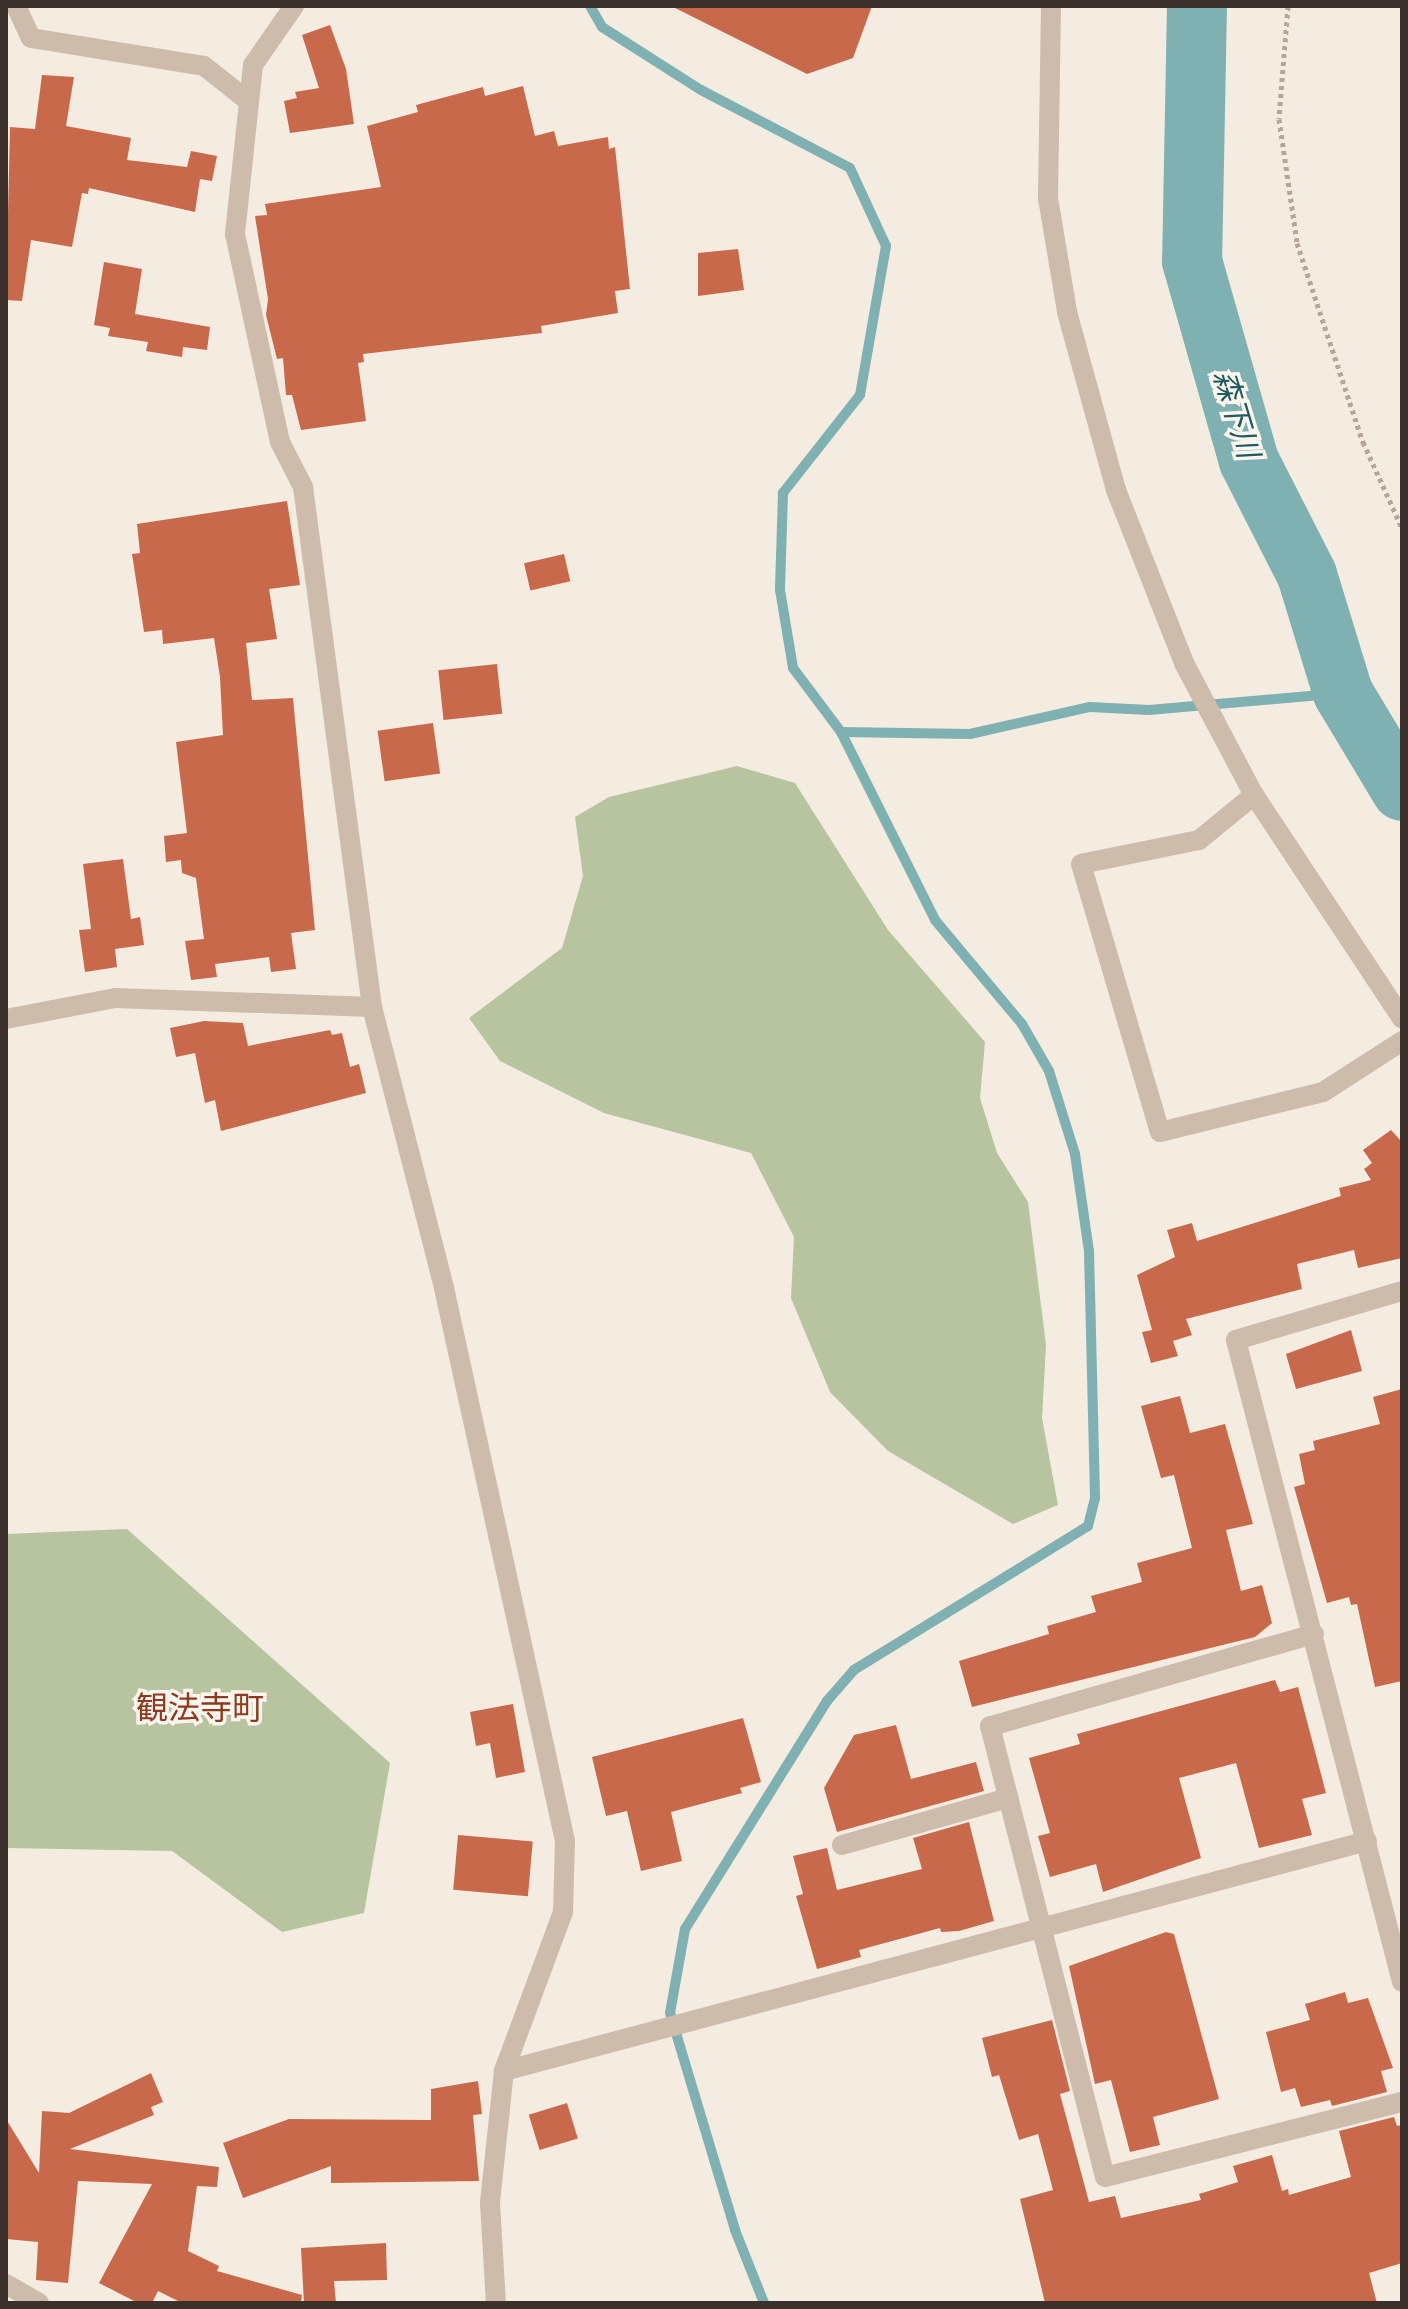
<!DOCTYPE html>
<meta charset="utf-8">
<style>
body{margin:0}
#map{position:relative;width:1408px;height:2309px;overflow:hidden;background:#f4ebe1;font-family:Helvetica,"Noto Sans JP",sans-serif}
div>[style]{position:absolute}
[style*='--x']{left:calc(var(--x)*1px);top:calc(var(--y)*1px);width:calc(var(--w)*1px);rotate:calc(var(--a)*1deg)}
.green>*{inset:0;background:#b8c4a0}
.stream>*{height:10px;margin:-5px;padding:0 5px;transform-origin:5px;border-radius:5px;background:#7fb0b2}
.river>*{height:60px;margin:-30px;padding:0 30px;transform-origin:30px;border-radius:30px;background:#7fb0b2}
.building>*{inset:0;background:#c8694b;transform-origin:0 0}
.path>*{height:5px;margin-top:-2.5px;transform-origin:0;background:repeating-linear-gradient(90deg,#b9a596 0 4px,transparent 0 8px)}
.minor>*{height:20px;margin:-10px;padding:0 10px;transform-origin:10px;border-radius:10px;background:#cdbbac}
.tertiary>*{height:20px;margin:-10px;padding:0 10px;transform-origin:10px;border-radius:10px;background:#cdbbac}
span{translate:-50% -50%;white-space:nowrap;text-align:center;line-height:1.15;-webkit-text-stroke:7px #fbf5ee;paint-order:stroke}
.water-label{font-size:30px;color:#1f5a5e;font-style:italic}
.quarter-label{font-size:32px;color:#8c3b22}
.frame{position:absolute;inset:0;border:8px solid #3b302b;pointer-events:none}
</style>
<div id="map">
<div class="green">
<i style="clip-path:polygon(737px 766px,795px 783px,888px 930px,985px 1042px,980px 1098px,997px 1153px,1028px 1202px,1046px 1345px,1042px 1418px,1058px 1505px,1013px 1524px,888px 1451px,830px 1392px,791px 1298px,794px 1237px,751px 1153px,604px 1113px,500px 1061px,469px 1018px,562px 948px,583px 876px,575px 817px,609px 797px)"></i>
<i style="clip-path:polygon(127px 1529px,390px 1763px,364px 1913px,282px 1932px,172px 1851px,6px 1848px,6px 1534px)"></i>
</div>
<div class="stream">
<i style="--x:590;--y:6;--w:24;--a:60"></i>
<i style="--x:602;--y:27;--w:117;--a:32.5"></i>
<i style="--x:701;--y:90;--w:168;--a:27.6"></i>
<i style="--x:850;--y:168;--w:86;--a:65.2"></i>
<i style="--x:886;--y:246;--w:151;--a:99.9"></i>
<i style="--x:860;--y:395;--w:125;--a:128.2"></i>
<i style="--x:783;--y:493;--w:97;--a:91.8"></i>
<i style="--x:780;--y:590;--w:79;--a:80.5"></i>
<i style="--x:793;--y:668;--w:80;--a:53.1"></i>
<i style="--x:841;--y:732;--w:210;--a:63.4"></i>
<i style="--x:935;--y:920;--w:136;--a:50.1"></i>
<i style="--x:1022;--y:1024;--w:54;--a:60.1"></i>
<i style="--x:1049;--y:1071;--w:87;--a:72.6"></i>
<i style="--x:1075;--y:1154;--w:98;--a:81.8"></i>
<i style="--x:1089;--y:1251;--w:247;--a:88.6"></i>
<i style="--x:1095;--y:1498;--w:29;--a:104"></i>
<i style="--x:1088;--y:1526;--w:275;--a:148.4"></i>
<i style="--x:854;--y:1670;--w:41;--a:131.1"></i>
<i style="--x:827;--y:1701;--w:269;--a:121.9"></i>
<i style="--x:685;--y:1929;--w:85;--a:100.1"></i>
<i style="--x:670;--y:2013;--w:227;--a:73.3"></i>
<i style="--x:735;--y:2230;--w:79;--a:68.3"></i>
<i style="--x:841;--y:732;--w:129;--a:0.9"></i>
<i style="--x:970;--y:734;--w:123;--a:-12.7"></i>
<i style="--x:1090;--y:707;--w:59;--a:2.9"></i>
<i style="--x:1149;--y:710;--w:195;--a:-5"></i>
</div>
<div class="river">
<i style="--x:1197;--y:6;--w:255;--a:91.1"></i>
<i style="--x:1192;--y:261;--w:208;--a:74.1"></i>
<i style="--x:1249;--y:461;--w:128;--a:63"></i>
<i style="--x:1307;--y:575;--w:123;--a:73"></i>
<i style="--x:1343;--y:693;--w:114;--a:59"></i>
</div>
<div class="building">
<i style="clip-path:polygon(671px 6px,872px 6px,853px 58px,807px 74px)"></i>
<i style="clip-path:polygon(330px 25px,346px 69px,354px 124px,290px 133px,284px 101px,297px 98px,295px 92px,319px 88px,302px 35px)"></i>
<i style="clip-path:polygon(42px 75px,74px 77px,66px 126px,131px 138px,127px 160px,187px 167px,191px 151px,217px 156px,212px 181px,200px 179px,195px 212px,89px 188px,88px 194px,82px 193px,72px 247px,31px 240px,22px 301px,6px 300px,10px 127px,35px 129px)"></i>
<i style="clip-path:polygon(523px 86px,535px 136px,554px 131px,558px 146px,608px 137px,609px 149px,615px 147px,630px 289px,615px 291px,618px 313px,541px 326px,542px 333px,363px 354px,364px 362px,358px 363px,366px 421px,301px 430px,292px 395px,286px 395px,283px 358px,277px 359px,266px 315px,268px 299px,255px 216px,267px 215px,265px 204px,381px 187px,367px 126px,418px 112px,416px 105px,483px 87px,485px 96px)"></i>
<i style="clip-path:polygon(738px 249px,744px 290px,698px 296px,698px 253px)"></i>
<i style="clip-path:polygon(104px 262px,142px 269px,135px 314px,210px 327px,207px 350px,183px 347px,182px 357px,146px 351px,148px 342px,108px 336px,110px 328px,94px 325px)"></i>
<i style="clip-path:polygon(287px 501px,300px 585px,269px 589px,277px 639px,246px 643px,252px 700px,293px 698px,315px 930px,291px 933px,296px 969px,271px 972px,269px 957px,215px 964px,217px 977px,191px 980px,185px 941px,204px 939px,196px 878px,182px 873px,181px 860px,166px 862px,164px 836px,187px 833px,176px 742px,223px 735px,220px 677px,214px 638px,163px 644px,162px 630px,144px 632px,132px 554px,140px 553px,137px 524px)"></i>
<i style="left:564px;top:554px;width:28px;height:41px;rotate:77deg"></i>
<i style="left:497px;top:664px;width:50px;height:59px;rotate:84deg"></i>
<i style="left:433px;top:723px;width:51px;height:56px;rotate:82deg"></i>
<i style="clip-path:polygon(123px 859px,131px 919px,140px 917px,144px 945px,115px 949px,117px 967px,85px 972px,79px 930px,91px 929px,83px 864px)"></i>
<i style="clip-path:polygon(204px 1021px,243px 1023px,248px 1046px,330px 1030px,332px 1035px,342px 1033px,350px 1067px,359px 1064px,366px 1093px,221px 1131px,215px 1100px,205px 1103px,195px 1053px,176px 1057px,170px 1028px)"></i>
<i style="clip-path:polygon(1391px 1130px,1402px 1142px,1402px 1258px,1358px 1268px,1354px 1250px,1297px 1264px,1302px 1289px,1186px 1319px,1192px 1335px,1173px 1341px,1178px 1356px,1151px 1363px,1142px 1332px,1152px 1330px,1137px 1275px,1175px 1257px,1167px 1230px,1192px 1223px,1197px 1241px,1341px 1196px,1339px 1188px,1371px 1180px,1364px 1169px,1372px 1163px,1363px 1150px)"></i>
<i style="clip-path:polygon(1351px 1330px,1362px 1371px,1296px 1389px,1286px 1354px)"></i>
<i style="clip-path:polygon(1402px 1389px,1402px 1681px,1375px 1687px,1357px 1604px,1351px 1605px,1349px 1597px,1327px 1603px,1294px 1487px,1305px 1484px,1299px 1454px,1315px 1450px,1313px 1441px,1380px 1424px,1373px 1397px)"></i>
<i style="clip-path:polygon(1180px 1396px,1190px 1433px,1225px 1424px,1253px 1524px,1226px 1530px,1241px 1591px,1262px 1585px,1272px 1623px,1255px 1637px,972px 1707px,959px 1661px,1049px 1634px,1047px 1626px,1096px 1612px,1091px 1596px,1142px 1582px,1137px 1563px,1192px 1548px,1174px 1475px,1161px 1478px,1141px 1406px)"></i>
<i style="clip-path:polygon(1275px 1680px,1280px 1692px,1298px 1687px,1326px 1793px,1302px 1799px,1312px 1835px,1259px 1848px,1236px 1763px,1179px 1778px,1201px 1858px,1103px 1892px,1096px 1864px,1050px 1877px,1038px 1836px,1050px 1833px,1029px 1758px,1080px 1744px,1077px 1734px)"></i>
<i style="clip-path:polygon(513px 1704px,525px 1772px,496px 1778px,490px 1743px,476px 1746px,470px 1712px)"></i>
<i style="clip-path:polygon(743px 1718px,761px 1782px,740px 1788px,742px 1793px,671px 1812px,682px 1861px,641px 1871px,627px 1811px,606px 1816px,592px 1757px)"></i>
<i style="clip-path:polygon(896px 1725px,911px 1779px,976px 1762px,984px 1791px,837px 1832px,824px 1788px,854px 1735px)"></i>
<i style="clip-path:polygon(969px 1822px,994px 1921px,959px 1931px,941px 1932px,940px 1928px,859px 1950px,861px 1957px,817px 1969px,796px 1896px,803px 1894px,793px 1856px,827px 1848px,837px 1890px,922px 1869px,913px 1838px)"></i>
<i style="left:458px;top:1835px;width:75px;height:55px;rotate:5deg"></i>
<i style="clip-path:polygon(1166px 1932px,1174px 1934px,1219px 2099px,1153px 2117px,1160px 2145px,1130px 2152px,1111px 2080px,1095px 2084px,1069px 1966px)"></i>
<i style="clip-path:polygon(1345px 1992px,1348px 2003px,1368px 1998px,1393px 2068px,1381px 2071px,1387px 2092px,1332px 2106px,1330px 2100px,1301px 2107px,1295px 2088px,1281px 2092px,1266px 2032px,1310px 2020px,1305px 2004px)"></i>
<i style="clip-path:polygon(1052px 2020px,1070px 2091px,1060px 2094px,1089px 2202px,1115px 2196px,1121px 2218px,1201px 2200px,1199px 2194px,1238px 2182px,1233px 2166px,1272px 2155px,1282px 2191px,1288px 2189px,1289px 2195px,1351px 2177px,1339px 2131px,1394px 2117px,1397px 2126px,1402px 2125px,1402px 2263px,1369px 2273px,1377px 2303px,1045px 2303px,1020px 2199px,1053px 2190px,1038px 2134px,1019px 2140px,999px 2075px,992px 2077px,982px 2038px)"></i>
<i style="clip-path:polygon(151px 2073px,163px 2102px,151px 2107px,154px 2115px,70px 2149px,219px 2167px,217px 2187px,197px 2186px,188px 2251px,219px 2266px,217px 2271px,302px 2295px,301px 2303px,182px 2303px,158px 2291px,152px 2303px,138px 2303px,99px 2283px,152px 2184px,78px 2181px,68px 2283px,36px 2280px,38px 2242px,6px 2239px,6px 2119px,39px 2173px,42px 2111px,69px 2113px)"></i>
<i style="clip-path:polygon(478px 2081px,482px 2114px,473px 2115px,479px 2181px,331px 2183px,331px 2166px,243px 2198px,223px 2143px,289px 2119px,431px 2120px,431px 2089px)"></i>
<i style="left:567px;top:2103px;width:37px;height:40px;rotate:73deg"></i>
<i style="clip-path:polygon(386px 2243px,387px 2280px,334px 2281px,336px 2303px,304px 2303px,301px 2248px)"></i>
</div>
<div class="path">
<i style="--x:1288;--y:6;--w:113;--a:94.6"></i>
<i style="--x:1279;--y:119;--w:125;--a:81.7"></i>
<i style="--x:1297;--y:243;--w:210;--a:71.7"></i>
<i style="--x:1363;--y:442;--w:94;--a:65.6"></i>
</div>
<div class="minor">
<i style="--x:16;--y:6;--w:35;--a:65"></i>
<i style="--x:31;--y:38;--w:175;--a:9.2"></i>
<i style="--x:204;--y:66;--w:55;--a:38.3"></i>
<i style="--x:294;--y:6;--w:72;--a:124.8"></i>
<i style="--x:253;--y:65;--w:170;--a:96.1"></i>
<i style="--x:235;--y:234;--w:213;--a:77.8"></i>
<i style="--x:280;--y:442;--w:51;--a:62.9"></i>
<i style="--x:303;--y:487;--w:525;--a:82.44"></i>
<i style="--x:372;--y:1007;--w:290;--a:75.6"></i>
<i style="--x:444;--y:1288;--w:566;--a:77.66"></i>
<i style="--x:565;--y:1841;--w:71;--a:91.6"></i>
<i style="--x:563;--y:1912;--w:170;--a:110.4"></i>
<i style="--x:504;--y:2071;--w:133;--a:96.1"></i>
<i style="--x:490;--y:2203;--w:100;--a:86.6"></i>
<i style="--x:1254;--y:795;--w:71;--a:140.7"></i>
<i style="--x:1199;--y:840;--w:120;--a:168.5"></i>
<i style="--x:1081;--y:864;--w:279;--a:73.6"></i>
<i style="--x:1160;--y:1132;--w:168;--a:-13.8"></i>
<i style="--x:1323;--y:1092;--w:94;--a:-32.8"></i>
<i style="--x:6;--y:1019;--w:111;--a:-10.9"></i>
<i style="--x:115;--y:998;--w:257;--a:2"></i>
<i style="--x:1402;--y:1291;--w:173;--a:163.6"></i>
<i style="--x:1236;--y:1340;--w:663;--a:75.5"></i>
<i style="--x:1314;--y:1634;--w:337;--a:164.1"></i>
<i style="--x:990;--y:1726;--w:465;--a:75.7"></i>
<i style="--x:1105;--y:2177;--w:306;--a:-14.2"></i>
<i style="--x:842;--y:1845;--w:173;--a:-15.8"></i>
<i style="--x:504;--y:2071;--w:893;--a:-14.92"></i>
<i style="--x:6;--y:2284;--w:38;--a:30"></i>
</div>
<div class="tertiary">
<i style="--x:1051;--y:6;--w:192;--a:90.9"></i>
<i style="--x:1048;--y:198;--w:116;--a:80.5"></i>
<i style="--x:1067;--y:312;--w:185;--a:74.6"></i>
<i style="--x:1116;--y:490;--w:186;--a:68.5"></i>
<i style="--x:1184;--y:663;--w:149;--a:62.1"></i>
<i style="--x:1254;--y:795;--w:268;--a:56.5"></i>
</div>
<div class="water-label">
<span style="left:1236px;top:414px;rotate:73deg">森下川</span>
</div>
<div class="quarter-label">
<span style="left:200px;top:1708px">観法寺町</span>
</div>
<div class="frame"></div>
</div>
